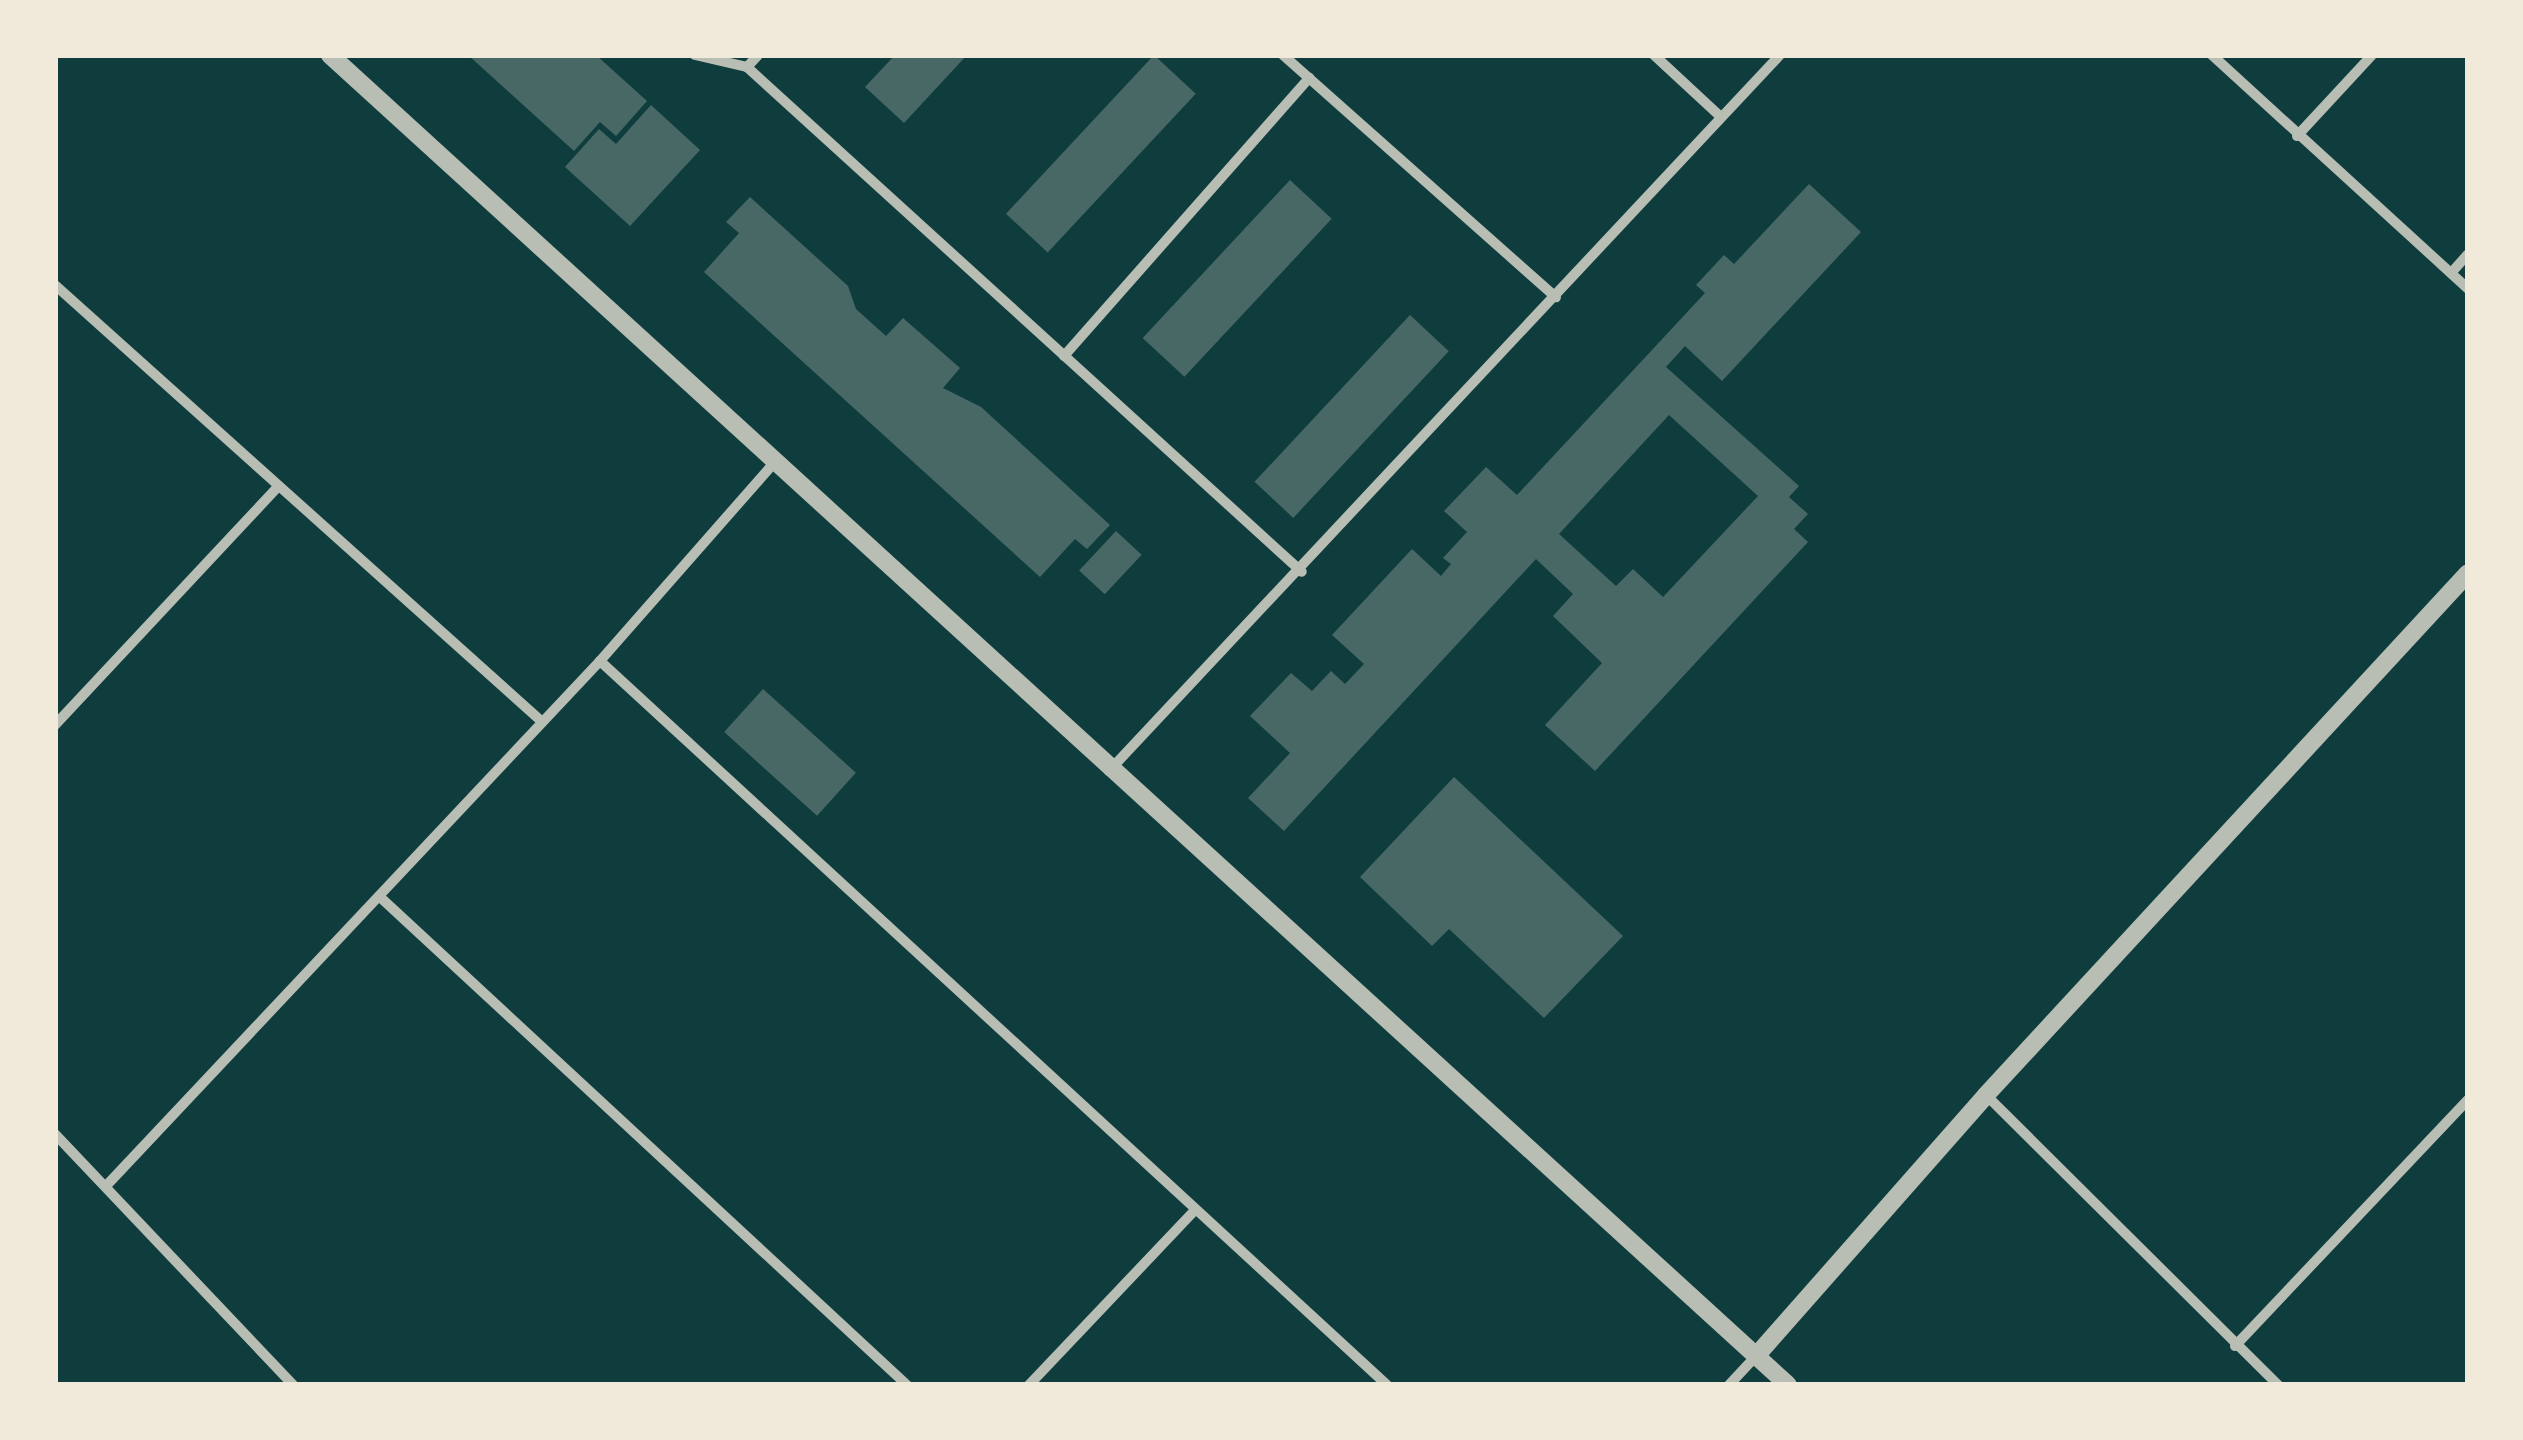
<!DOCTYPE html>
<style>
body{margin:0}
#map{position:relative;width:2523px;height:1440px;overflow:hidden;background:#0f3d3e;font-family:"Roboto Condensed",sans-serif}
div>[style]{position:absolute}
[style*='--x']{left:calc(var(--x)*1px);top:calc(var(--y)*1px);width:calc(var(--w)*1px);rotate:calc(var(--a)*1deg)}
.building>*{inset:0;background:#486865;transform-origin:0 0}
.minor>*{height:10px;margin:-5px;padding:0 5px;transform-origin:5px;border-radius:5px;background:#b8beb3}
.tertiary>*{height:18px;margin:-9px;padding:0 9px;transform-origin:9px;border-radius:9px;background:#b8beb3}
span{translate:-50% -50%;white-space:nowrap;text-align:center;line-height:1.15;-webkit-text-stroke:8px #f1e9da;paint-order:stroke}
.frame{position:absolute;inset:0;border:58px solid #f1e9da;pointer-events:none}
</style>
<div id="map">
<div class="building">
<i style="clip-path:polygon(468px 55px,596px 55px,647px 101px,616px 136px,600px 122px,574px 151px)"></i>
<i style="clip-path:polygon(895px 55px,967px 55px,904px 123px,865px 87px)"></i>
<i style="left:1154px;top:55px;width:57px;height:217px;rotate:43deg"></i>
<i style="clip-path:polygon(651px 105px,700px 150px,630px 226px,565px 167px,599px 129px,616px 144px)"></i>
<i style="left:1290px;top:180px;width:57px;height:216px;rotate:43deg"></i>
<i style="clip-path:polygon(evenodd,1809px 184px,1861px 232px,1722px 381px,1685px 346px,1666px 367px,1799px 486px,1789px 497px,1808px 514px,1794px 529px,1808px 542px,1595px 771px,1545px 725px,1602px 663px,1553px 616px,1573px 594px,1536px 559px,1284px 831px,1248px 798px,1290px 753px,1250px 716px,1291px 673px,1312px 691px,1331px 671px,1345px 684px,1364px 664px,1332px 635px,1412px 549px,1441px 576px,1451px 564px,1443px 558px,1467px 532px,1444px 511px,1486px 467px,1517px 495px,1705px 293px,1696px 285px,1724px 255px,1734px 264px,1809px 184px,1669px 415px,1758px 496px,1663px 597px,1633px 569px,1616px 586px,1559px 534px,1669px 415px)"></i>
<i style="clip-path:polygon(750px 197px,848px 286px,856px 309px,886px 336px,903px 318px,960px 368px,943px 388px,981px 407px,1110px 525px,1087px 549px,1075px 539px,1040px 577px,704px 272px,739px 233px,726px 222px)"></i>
<i style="left:1410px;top:315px;width:53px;height:228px;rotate:43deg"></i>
<i style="left:1116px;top:531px;width:35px;height:54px;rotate:43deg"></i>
<i style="left:763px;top:689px;width:125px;height:58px;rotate:42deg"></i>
<i style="clip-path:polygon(1454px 777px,1623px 936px,1544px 1018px,1449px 929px,1432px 946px,1360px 877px)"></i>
</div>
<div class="minor">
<i style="--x:695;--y:55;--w:53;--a:13"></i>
<i style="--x:747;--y:67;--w:750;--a:42.3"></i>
<i style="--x:1283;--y:55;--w:365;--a:41.6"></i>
<i style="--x:1654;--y:55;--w:91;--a:42.8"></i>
<i style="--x:2212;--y:55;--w:347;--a:42.4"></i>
<i style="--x:747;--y:67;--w:16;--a:-47"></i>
<i style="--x:2297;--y:136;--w:110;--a:-47.2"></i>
<i style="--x:2451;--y:273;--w:25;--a:-48"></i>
<i style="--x:55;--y:285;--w:650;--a:41.88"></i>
<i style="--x:1064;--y:356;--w:371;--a:-48.6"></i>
<i style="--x:600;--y:661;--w:1069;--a:42.61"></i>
<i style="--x:55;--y:725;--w:323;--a:-46.9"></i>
<i style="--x:1109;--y:771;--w:981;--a:-46.86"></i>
<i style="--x:380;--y:897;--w:718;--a:42.8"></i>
<i style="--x:1986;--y:1095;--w:412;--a:44.8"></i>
<i style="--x:55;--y:1134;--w:346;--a:46.5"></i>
<i style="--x:106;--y:1186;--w:721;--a:-46.74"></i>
<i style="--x:600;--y:661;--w:262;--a:-48.7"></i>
<i style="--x:2235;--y:1346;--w:339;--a:-46.6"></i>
<i style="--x:1029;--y:1385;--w:240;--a:-46.5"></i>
<i style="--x:1729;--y:1385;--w:41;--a:-47"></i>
</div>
<div class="tertiary">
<i style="--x:330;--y:55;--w:1973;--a:42.37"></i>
<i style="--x:1757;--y:1355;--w:346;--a:-48.6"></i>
<i style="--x:1986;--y:1095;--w:710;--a:-47.28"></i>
</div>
<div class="frame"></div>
</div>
